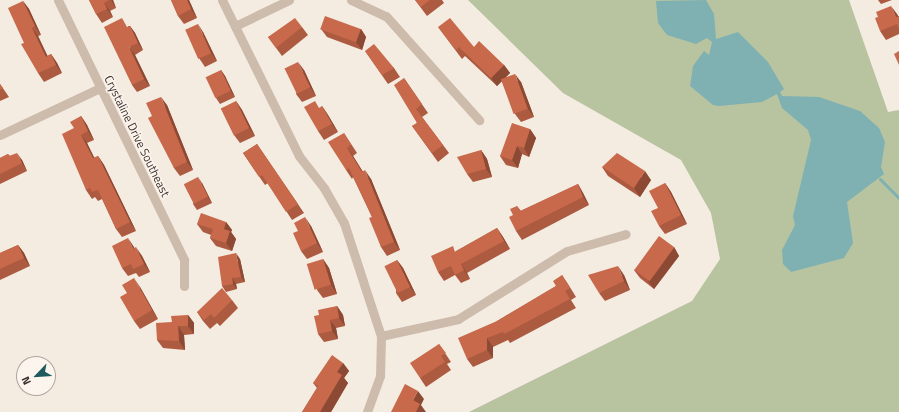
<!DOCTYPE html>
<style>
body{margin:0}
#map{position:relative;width:899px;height:412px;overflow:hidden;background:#f4ebe1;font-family:"Titillium Web",sans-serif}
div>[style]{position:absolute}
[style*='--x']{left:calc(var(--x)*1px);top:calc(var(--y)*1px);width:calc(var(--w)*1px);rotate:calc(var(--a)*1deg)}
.green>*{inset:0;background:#b8c4a0}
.water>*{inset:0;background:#7fb0b2}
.stream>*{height:3px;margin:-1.5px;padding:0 1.5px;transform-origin:1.5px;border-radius:1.5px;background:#7fb0b2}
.minor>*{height:9px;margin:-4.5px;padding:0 4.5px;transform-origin:4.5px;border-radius:4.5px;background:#cdbbac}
.wall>*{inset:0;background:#ac5a40}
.shaded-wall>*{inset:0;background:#8c4a34}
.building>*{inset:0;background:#c8694b;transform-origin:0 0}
span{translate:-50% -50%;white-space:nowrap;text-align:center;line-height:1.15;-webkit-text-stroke:3px #fbf5ee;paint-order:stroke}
.street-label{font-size:12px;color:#3b302b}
.north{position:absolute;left:16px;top:356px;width:40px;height:40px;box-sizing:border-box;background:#fbf5ee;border:1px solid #aea6a0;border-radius:50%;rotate:245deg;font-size:11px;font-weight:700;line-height:16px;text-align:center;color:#3b302b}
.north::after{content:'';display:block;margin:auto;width:14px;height:18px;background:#1f5a5e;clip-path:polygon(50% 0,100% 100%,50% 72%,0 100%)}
</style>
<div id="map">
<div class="green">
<i style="clip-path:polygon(468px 0,849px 0,888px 112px,899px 110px,899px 412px,469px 412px,692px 301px,720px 259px,711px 213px,681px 160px,563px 93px)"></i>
</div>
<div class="water">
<i style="clip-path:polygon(706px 0,714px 14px,716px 39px,738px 32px,768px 62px,784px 89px,780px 92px,782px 96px,819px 97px,860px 111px,879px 128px,885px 142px,881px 167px,884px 174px,847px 202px,853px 243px,844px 258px,791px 272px,783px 264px,782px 250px,795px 225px,793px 216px,811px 140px,808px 130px,782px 108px,777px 94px,762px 102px,719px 106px,713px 105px,690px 86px,693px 66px,704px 51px,709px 55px,712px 42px,707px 38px,696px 44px,667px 35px,658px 23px,656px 1px)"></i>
</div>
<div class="stream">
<i style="--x:880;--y:179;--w:27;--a:45"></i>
</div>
<div class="minor">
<i style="--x:58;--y:0;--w:289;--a:64.1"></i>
<i style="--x:184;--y:260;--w:26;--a:90"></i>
<i style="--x:222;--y:0;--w:174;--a:63.7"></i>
<i style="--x:299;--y:156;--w:41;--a:52"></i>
<i style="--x:324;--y:188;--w:40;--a:60.3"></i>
<i style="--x:344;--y:223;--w:119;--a:71.9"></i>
<i style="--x:381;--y:336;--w:40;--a:91.4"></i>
<i style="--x:380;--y:376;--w:38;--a:110"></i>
<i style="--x:351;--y:0;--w:38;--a:25"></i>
<i style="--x:386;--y:16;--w:140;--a:48.2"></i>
<i style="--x:235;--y:26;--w:60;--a:-25.7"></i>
<i style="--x:0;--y:135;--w:110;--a:-25.2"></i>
<i style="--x:381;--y:336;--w:79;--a:-12.4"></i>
<i style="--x:458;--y:319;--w:128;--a:-32"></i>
<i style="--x:567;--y:251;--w:61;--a:-16.1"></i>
</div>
<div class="wall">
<i style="clip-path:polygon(89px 0,113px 0,116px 8px,110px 11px,113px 17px,102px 23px,96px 14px)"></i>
<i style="clip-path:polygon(171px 0,189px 0,197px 18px,184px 24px,178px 16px)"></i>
<i style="clip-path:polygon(415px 0,442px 0,444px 3px,427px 16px)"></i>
<i style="clip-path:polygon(878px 0,892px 0,881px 4px)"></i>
<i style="clip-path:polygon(23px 1px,29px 9px,41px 35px,38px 36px,47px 56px,51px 54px,57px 63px,62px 73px,44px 82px,38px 73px)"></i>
<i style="clip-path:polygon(897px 14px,898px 16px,899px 16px,899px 34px,886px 40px,880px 31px)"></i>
<i style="clip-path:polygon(128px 26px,130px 26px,135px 33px,143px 50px,135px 55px,150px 86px,137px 92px,132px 85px)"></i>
<i style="clip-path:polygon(302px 27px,308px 35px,282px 56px,268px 37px)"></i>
<i style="clip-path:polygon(438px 27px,504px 65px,510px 73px,506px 77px,521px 82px,534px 117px,521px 122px,515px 114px,502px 81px,497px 86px,465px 56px,462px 59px)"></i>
<i style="clip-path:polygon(321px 29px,361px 29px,366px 37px,362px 50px,327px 37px)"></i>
<i style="clip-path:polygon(203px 32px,217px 61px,205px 67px,199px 58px)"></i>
<i style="clip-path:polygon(365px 51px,394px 68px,400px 77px,388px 84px)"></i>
<i style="clip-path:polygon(221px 70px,225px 76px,235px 97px,220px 104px,216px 98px)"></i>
<i style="clip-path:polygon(304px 70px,316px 96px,302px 102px,296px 94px)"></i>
<i style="clip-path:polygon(404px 78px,428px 113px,422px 117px,449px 153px,438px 162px,412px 126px,417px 123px)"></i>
<i style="clip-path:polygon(0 84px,9px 97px,0 101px)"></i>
<i style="clip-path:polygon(236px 101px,242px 110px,255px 136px,240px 143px,234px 135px)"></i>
<i style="clip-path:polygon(167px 105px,193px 170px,180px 176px,174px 168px,152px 116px)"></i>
<i style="clip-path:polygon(322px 106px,328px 115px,338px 132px,324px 140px,318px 131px)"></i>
<i style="clip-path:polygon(81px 116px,87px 125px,94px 140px,87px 143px,94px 158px,98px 156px,104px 165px,136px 231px,122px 237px,116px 229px,102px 199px,98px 201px,95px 197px,92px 199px,86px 190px,74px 128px)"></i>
<i style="clip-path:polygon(530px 129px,536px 138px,529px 157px,522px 154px,518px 168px,506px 165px,500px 156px)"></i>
<i style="clip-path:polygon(344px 133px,357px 153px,353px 156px,363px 172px,371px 179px,400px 250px,387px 256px,381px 247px,372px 217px,353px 177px,352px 179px,346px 170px)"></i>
<i style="clip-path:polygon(257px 144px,304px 213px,292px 220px,268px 183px,265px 185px,243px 153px)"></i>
<i style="clip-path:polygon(481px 150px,487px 159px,492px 177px,473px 182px,467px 174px)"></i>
<i style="clip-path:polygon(8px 154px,10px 156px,22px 160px,27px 171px,0 184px,0 158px)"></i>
<i style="clip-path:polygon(602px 167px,651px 180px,640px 197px,608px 176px)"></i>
<i style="clip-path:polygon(202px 183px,212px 203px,197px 210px,193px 204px)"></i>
<i style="clip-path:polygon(665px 183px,671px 192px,687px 224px,665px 234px,659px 226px,658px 208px)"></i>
<i style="clip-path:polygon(578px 184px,583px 193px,589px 205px,522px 240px,516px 231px,517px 206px,521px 211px)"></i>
<i style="clip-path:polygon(226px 222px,232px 230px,231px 232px,236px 239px,232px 251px,216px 246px,210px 238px,211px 235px,203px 232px,197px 224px)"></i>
<i style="clip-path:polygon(311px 226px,323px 252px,307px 259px,301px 251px)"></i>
<i style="clip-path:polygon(497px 228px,503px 237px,510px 249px,467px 273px,470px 279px,461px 283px,455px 275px,444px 281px,438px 272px,456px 251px)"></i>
<i style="clip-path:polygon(18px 245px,24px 253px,30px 266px,0 280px,0 253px)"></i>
<i style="clip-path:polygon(674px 247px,679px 256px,654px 289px,640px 278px,634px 270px)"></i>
<i style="clip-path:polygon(135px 248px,142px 256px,150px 272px,139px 277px,136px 273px,128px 276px,122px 268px)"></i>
<i style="clip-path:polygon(240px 259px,245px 282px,236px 284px,237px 289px,226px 292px,222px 286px)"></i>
<i style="clip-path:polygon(323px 259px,329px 268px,337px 294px,323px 298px,317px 290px)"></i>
<i style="clip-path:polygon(397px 260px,403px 268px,416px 295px,402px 302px,396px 293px)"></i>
<i style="clip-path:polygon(562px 275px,568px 284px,576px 297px,571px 300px,576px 308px,510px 343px,508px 340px,493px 347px,493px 358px,473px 367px,467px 359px,497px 321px,556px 286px)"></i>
<i style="clip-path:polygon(624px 275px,630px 290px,605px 301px,599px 293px)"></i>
<i style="clip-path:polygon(140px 287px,158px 319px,140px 329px,134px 321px)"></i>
<i style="clip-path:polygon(232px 300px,238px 308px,220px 326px,217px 323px,210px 329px,203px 321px,197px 312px)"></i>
<i style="clip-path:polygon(337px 306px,343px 315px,345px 326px,336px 328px,338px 339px,324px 342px,318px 334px,319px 315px)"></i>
<i style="clip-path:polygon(188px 315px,194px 323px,194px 334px,184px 335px,185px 350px,163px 348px,157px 340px,172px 322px)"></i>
<i style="clip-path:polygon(439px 344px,451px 362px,447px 364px,451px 370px,426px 387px,420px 378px)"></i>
<i style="clip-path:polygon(343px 363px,349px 371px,344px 378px,348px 383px,331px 412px,302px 412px,317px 388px,313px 383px)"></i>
</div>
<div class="shaded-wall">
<i style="clip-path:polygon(111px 0,113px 0,116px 8px)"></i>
<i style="clip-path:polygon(187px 0,189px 0,197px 18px,191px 9px)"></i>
<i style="clip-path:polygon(23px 1px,29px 9px,41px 35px,35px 26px)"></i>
<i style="clip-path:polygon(104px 3px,110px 11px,113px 17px,107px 9px)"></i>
<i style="clip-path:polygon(891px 6px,897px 14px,899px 19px,896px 17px)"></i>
<i style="clip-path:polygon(198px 24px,203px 32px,217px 61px,211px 53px)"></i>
<i style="clip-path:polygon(130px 26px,135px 33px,143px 50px,138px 43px)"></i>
<i style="clip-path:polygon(32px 28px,38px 36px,52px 65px,46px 57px)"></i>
<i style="clip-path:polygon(361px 29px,366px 37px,362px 50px,356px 42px)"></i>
<i style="clip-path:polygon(129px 47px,135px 55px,150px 86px,144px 79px)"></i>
<i style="clip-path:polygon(51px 54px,57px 63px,62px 73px,56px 65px)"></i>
<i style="clip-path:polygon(298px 62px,304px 70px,316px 96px,310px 87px)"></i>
<i style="clip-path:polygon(504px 65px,510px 73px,497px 86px,491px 78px)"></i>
<i style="clip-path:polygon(221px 70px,225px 76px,235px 97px,231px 91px)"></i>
<i style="clip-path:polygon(515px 74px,521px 82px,534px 117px,528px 109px)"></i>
<i style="clip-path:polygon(161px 97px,167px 105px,193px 170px,187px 162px)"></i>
<i style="clip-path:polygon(236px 101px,242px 110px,255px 136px,249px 128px)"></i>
<i style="clip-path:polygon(322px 106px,328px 115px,338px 132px,332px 124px)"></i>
<i style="clip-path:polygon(81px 116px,87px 125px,94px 140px,88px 131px)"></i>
<i style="clip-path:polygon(530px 129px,536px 138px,529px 157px,524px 148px)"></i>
<i style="clip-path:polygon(81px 135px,87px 143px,99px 167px,93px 158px)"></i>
<i style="clip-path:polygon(517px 146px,522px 154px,518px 168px,512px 160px)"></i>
<i style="clip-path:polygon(347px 148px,353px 156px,368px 180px,362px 172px)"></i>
<i style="clip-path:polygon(481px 150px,487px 159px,492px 177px,486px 169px)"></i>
<i style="clip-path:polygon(17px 153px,22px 160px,27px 171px,22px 163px)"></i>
<i style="clip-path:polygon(98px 156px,104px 165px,136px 231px,130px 222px)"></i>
<i style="clip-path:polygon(365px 170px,371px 179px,400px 250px,394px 242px)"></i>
<i style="clip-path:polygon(645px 171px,651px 180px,640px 197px,634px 188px)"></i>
<i style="clip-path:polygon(198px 177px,202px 183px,212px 203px,208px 197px)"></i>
<i style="clip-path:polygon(665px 183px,671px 192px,687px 224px,681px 215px)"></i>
<i style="clip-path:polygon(578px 184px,583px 193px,589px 205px,583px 197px)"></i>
<i style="clip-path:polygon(305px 217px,311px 226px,323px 252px,317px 243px)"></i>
<i style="clip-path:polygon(226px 222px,232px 230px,231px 232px,236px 239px,232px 251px,226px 243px,224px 229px)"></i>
<i style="clip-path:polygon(497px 228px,503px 237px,510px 249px,504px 241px)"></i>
<i style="clip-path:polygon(128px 238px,134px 247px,139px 257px,133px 249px)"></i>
<i style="clip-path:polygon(18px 245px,24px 253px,30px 266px,24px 258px)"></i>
<i style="clip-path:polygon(136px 247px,142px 256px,150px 272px,144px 264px)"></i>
<i style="clip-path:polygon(674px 247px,679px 256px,654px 289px,648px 281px)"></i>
<i style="clip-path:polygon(236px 253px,240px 259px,245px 282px,241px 277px)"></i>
<i style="clip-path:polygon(323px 259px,329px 268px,337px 294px,331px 285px)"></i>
<i style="clip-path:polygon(397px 260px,403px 268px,416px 295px,410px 287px)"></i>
<i style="clip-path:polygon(461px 264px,467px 273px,470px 279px,464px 270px)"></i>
<i style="clip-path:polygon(618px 266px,624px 275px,630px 290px,624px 281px)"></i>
<i style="clip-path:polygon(134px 278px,140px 287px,158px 319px,152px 310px)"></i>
<i style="clip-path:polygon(232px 278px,236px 284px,237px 289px,233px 284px)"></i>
<i style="clip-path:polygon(337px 306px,343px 315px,345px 326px,339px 318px)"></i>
<i style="clip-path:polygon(188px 315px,194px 323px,194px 334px,188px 326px)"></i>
<i style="clip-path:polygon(330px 320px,336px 328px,338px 339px,332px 331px)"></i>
<i style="clip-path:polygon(178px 326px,184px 335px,185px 350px,179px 341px)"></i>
<i style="clip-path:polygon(487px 338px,493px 347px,493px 358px,487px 350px)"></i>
<i style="clip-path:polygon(343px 363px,349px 371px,344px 378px,348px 383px,331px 412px,320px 412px,337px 372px)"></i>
<i style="clip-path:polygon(418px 391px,424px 399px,421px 405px,426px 412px,416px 412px,413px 400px)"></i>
</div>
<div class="building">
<i style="clip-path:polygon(89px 0,109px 0,104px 3px,107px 9px,96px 14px)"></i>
<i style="clip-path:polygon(171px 0,187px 0,191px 9px,178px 16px)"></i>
<i style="clip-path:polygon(415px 0,430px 0,421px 7px)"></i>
<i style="clip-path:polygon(23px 1px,35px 26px,32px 28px,46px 57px,51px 54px,56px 65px,38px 73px,21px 44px,24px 43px,8px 8px)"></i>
<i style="clip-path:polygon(891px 6px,896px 17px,899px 16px,899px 29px,897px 24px,880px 31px,875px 18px,878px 17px,876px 12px)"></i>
<i style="left:325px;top:16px;width:38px;height:14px;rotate:20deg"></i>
<i style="clip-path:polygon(122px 18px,127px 27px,130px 26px,138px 43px,129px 47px,144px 79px,132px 85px,104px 27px)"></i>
<i style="clip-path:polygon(295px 18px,302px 27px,276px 48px,268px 37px)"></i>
<i style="clip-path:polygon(450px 18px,474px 47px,479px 41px,504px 65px,491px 78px,459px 47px,456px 50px,438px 27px)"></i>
<i style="left:198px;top:24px;width:32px;height:14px;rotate:66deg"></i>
<i style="clip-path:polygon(374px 44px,394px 68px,382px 75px,365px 51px)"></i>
<i style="clip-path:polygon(899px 51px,899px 65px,894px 54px)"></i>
<i style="left:298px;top:62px;width:28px;height:15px;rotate:64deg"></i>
<i style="left:221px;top:70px;width:23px;height:17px;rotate:65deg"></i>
<i style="left:515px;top:74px;width:37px;height:15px;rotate:70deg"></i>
<i style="clip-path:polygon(404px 78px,422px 104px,416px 109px,443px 145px,432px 153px,412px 126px,417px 123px,394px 85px)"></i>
<i style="clip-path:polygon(0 84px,3px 88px,0 90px)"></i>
<i style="clip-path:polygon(161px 97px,187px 162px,174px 168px,148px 118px,152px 116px,146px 103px)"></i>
<i style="left:236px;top:101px;width:30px;height:17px;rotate:64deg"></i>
<i style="clip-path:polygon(315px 101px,319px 108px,322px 106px,332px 124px,318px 131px,304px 107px)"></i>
<i style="clip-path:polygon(81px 116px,88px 131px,81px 135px,93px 158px,98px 156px,130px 222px,116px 229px,98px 190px,92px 192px,90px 188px,86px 190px,62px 134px,74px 128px,70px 122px)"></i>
<i style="clip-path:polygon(512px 123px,530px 129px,524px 148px,517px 146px,512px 160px,500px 156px)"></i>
<i style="clip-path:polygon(344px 133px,351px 145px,347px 148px,362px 172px,365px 170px,394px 242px,381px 247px,369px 218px,372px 217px,349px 168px,346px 170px,328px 142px)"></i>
<i style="clip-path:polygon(257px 144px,298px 204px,286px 212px,262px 175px,259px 177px,243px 153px)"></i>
<i style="clip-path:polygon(481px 150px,486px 169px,467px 174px,457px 157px)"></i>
<i style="clip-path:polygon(17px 153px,22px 163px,0 174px,0 158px,8px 154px,9px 156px)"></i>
<i style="clip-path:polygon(617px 153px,645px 171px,634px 188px,602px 167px)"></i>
<i style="left:198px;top:177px;width:22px;height:16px;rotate:63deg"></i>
<i style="clip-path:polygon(665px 183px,681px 215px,659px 226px,651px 211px,658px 208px,649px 191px)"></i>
<i style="clip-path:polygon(578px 184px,583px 197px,516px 231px,509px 217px,513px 215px,510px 209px,517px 206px,520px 211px)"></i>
<i style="clip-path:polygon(201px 213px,226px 222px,224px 229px,230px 231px,226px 243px,210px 238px,213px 229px,197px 224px)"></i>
<i style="clip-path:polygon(305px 217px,317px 243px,301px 251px,293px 233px,298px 231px,294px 223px)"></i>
<i style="clip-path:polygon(497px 228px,504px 241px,461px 264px,464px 270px,455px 275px,451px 266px,438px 272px,431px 256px,453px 246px,455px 252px)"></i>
<i style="left:659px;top:236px;width:19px;height:42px;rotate:36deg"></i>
<i style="clip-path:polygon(128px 238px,133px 249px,136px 247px,144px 264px,133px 269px,131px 264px,122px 268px,112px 246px)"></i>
<i style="clip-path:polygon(18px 245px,24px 258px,0 269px,0 253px)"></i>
<i style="clip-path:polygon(236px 253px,241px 277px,232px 278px,233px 284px,222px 286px,218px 257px)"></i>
<i style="left:323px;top:259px;width:27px;height:17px;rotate:73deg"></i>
<i style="left:397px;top:260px;width:30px;height:14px;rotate:64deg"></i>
<i style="clip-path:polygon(618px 266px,624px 281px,599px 293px,588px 275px)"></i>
<i style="clip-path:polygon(562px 275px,570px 288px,565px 291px,570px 299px,504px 334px,503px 332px,487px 338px,487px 350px,467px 359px,458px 338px,497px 321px,556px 286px,553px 281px)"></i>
<i style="clip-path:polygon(134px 278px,152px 310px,134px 321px,120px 297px,127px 293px,122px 285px)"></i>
<i style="clip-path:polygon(222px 288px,232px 300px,214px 318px,211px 314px,204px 320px,197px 312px)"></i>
<i style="clip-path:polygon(337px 306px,339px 318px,330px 320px,332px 331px,318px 334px,314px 316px,319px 315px,318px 310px)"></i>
<i style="clip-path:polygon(188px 315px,188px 326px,178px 326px,179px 341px,157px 340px,156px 323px,172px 322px,171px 316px)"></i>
<i style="clip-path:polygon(439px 344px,446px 353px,441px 356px,445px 362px,420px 378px,410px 363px)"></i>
<i style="clip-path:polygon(332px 355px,343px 363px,337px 372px,342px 375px,320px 412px,302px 412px,318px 386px,313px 383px)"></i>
<i style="clip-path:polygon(405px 384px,418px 391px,413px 400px,420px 404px,416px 412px,391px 412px)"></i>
</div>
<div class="street-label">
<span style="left:137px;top:136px;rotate:64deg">Crystaline Drive Southeast</span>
</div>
<div class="north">N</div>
</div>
